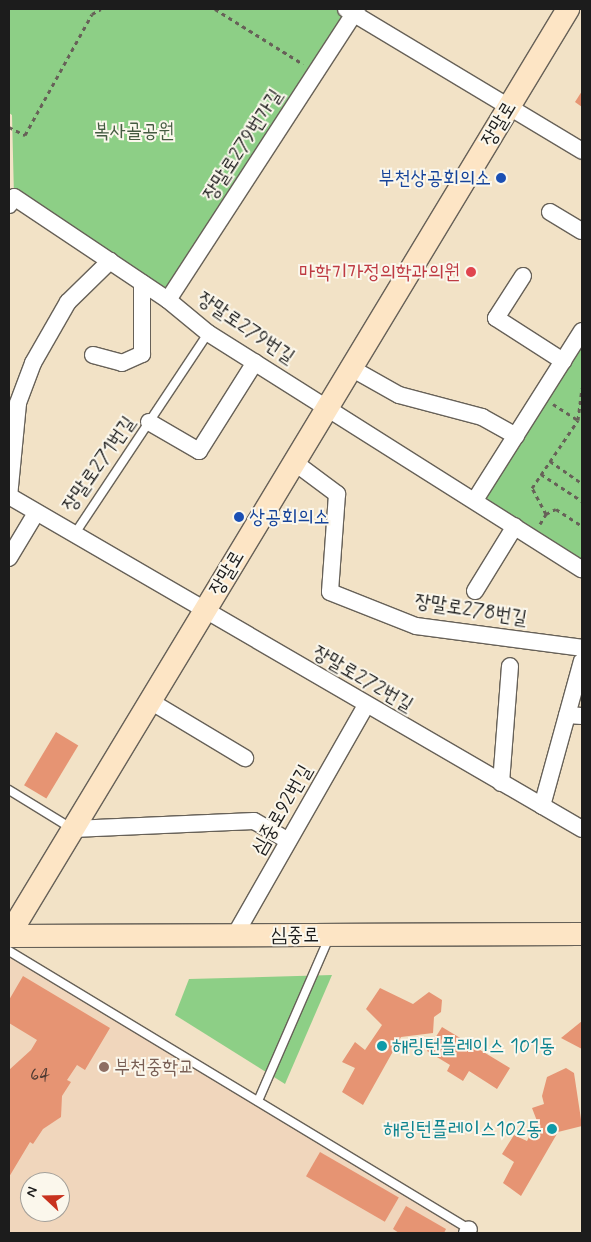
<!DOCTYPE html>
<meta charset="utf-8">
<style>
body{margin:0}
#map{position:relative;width:591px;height:1242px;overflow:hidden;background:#f2e2c6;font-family:Mynerve,"Poor Story",sans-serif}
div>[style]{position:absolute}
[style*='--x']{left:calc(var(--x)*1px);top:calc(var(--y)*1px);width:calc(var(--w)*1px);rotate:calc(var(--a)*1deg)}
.built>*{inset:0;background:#f0d6bc}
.green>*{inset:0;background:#8dcf86}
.building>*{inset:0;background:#e69473;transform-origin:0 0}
.path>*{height:3px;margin-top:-1.5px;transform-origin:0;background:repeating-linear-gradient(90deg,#676158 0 4px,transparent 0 8px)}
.roads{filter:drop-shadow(1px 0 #676158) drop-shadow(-1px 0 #676158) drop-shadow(0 1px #676158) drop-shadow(0 -1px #676158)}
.lane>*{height:8px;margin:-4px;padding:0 4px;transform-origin:4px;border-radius:4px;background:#fff}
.street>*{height:16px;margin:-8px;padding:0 8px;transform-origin:8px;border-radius:8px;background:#fff}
.secondary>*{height:22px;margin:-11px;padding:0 11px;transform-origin:11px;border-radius:11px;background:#fde5c5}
.dots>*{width:14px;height:14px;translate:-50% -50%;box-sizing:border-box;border:2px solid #fbf7ec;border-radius:50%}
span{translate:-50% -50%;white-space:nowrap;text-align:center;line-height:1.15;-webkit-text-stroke:4px #fbf7ec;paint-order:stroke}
.number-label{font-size:18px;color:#4e3a32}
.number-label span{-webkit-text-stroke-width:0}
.street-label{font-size:20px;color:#1c1c1c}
.park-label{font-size:20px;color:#445b41}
.transit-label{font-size:20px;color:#164399}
.right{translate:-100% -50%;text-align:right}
.left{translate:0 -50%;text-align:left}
.health-label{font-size:20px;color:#be3a42}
.culture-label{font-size:20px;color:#0d838f}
.education-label{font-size:20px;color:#785e54}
.frame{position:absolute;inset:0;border:10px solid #1c1c1c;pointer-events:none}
.north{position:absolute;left:20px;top:1172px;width:50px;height:50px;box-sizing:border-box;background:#fbf7ec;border:1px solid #a29f99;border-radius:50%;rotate:291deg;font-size:14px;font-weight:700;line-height:20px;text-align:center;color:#1c1c1c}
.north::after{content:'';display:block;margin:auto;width:18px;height:22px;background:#c8321e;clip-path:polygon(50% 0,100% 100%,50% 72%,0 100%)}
</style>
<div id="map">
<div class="built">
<i style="clip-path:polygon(evenodd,9px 951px,469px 1229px,467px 1233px,9px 1233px,9px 951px,30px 1182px,60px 1182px,60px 1212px,30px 1212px,30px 1182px)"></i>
</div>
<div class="green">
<i style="clip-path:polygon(9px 9px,346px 9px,354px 14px,168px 300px,14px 197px,12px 115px,9px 113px)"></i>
<i style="clip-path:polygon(582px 335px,582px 569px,475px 500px)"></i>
<i style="clip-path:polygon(332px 975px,285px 1084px,175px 1015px,189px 979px)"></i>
</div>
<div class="building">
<i style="clip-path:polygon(582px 91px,582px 107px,575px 102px)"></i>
<i style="left:56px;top:732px;width:26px;height:62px;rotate:31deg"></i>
<i style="clip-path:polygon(23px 976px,110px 1028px,85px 1070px,77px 1065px,67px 1080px,71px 1082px,62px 1096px,61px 1117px,43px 1129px,33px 1144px,30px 1142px,9px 1177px,9px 1070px,31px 1050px,37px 1040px,9px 1023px,9px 1000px)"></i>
<i style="clip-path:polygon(380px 988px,413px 1004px,429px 992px,442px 1000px,441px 1012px,434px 1017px,433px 1033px,401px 1037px,363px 1105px,342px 1092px,355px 1068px,342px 1062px,355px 1042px,365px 1050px,382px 1025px,366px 1009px)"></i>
<i style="clip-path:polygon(582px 1021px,582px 1049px,561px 1038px)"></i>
<i style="clip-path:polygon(442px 1027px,510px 1068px,497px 1089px,469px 1071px,463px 1081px,447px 1071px,450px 1065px,427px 1051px)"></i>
<i style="clip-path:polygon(566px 1068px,574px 1073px,582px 1126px,558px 1132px,521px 1196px,503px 1183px,514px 1162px,502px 1154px,514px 1135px,527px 1141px,537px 1121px,532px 1108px,544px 1104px,542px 1096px,547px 1077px)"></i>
<i style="left:320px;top:1152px;width:91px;height:28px;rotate:30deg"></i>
<i style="clip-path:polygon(406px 1206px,446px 1229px,444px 1233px,399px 1233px,393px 1229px)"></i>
</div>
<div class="path">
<i style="--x:215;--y:9;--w:104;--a:32"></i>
<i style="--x:9;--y:127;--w:18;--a:27"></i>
<i style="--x:25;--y:135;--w:138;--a:-61"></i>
<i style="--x:92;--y:14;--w:10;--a:-29"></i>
<i style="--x:553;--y:404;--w:30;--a:33"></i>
<i style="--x:550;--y:461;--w:39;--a:35"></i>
<i style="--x:541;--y:474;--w:49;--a:33.4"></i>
<i style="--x:546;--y:514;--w:30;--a:-118"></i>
<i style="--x:532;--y:488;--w:82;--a:-55.9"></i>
<i style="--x:578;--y:420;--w:32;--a:-83"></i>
<i style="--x:540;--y:524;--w:12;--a:-59"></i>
<i style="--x:546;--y:514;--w:11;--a:-27"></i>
<i style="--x:556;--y:509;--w:31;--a:33"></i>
</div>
<div class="roads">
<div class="lane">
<i style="--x:74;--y:535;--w:242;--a:-56.4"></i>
<i style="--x:9;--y:790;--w:73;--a:31.5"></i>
<i style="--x:9;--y:951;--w:537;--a:31.15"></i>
<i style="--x:258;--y:1101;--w:178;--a:-66.5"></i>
</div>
<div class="street">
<i style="--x:346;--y:9;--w:275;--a:31"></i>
<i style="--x:9;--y:205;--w:9;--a:-58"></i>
<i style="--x:14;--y:197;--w:185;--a:33.8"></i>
<i style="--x:168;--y:300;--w:52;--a:39.5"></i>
<i style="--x:208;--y:333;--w:442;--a:32.3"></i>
<i style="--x:550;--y:212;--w:37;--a:31"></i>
<i style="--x:523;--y:276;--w:50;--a:122.7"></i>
<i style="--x:496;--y:318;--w:80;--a:32.7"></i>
<i style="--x:168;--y:300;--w:347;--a:-57"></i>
<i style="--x:93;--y:355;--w:30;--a:15"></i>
<i style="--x:122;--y:363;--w:22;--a:-24"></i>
<i style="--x:142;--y:354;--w:71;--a:-90"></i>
<i style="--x:351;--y:368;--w:55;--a:29.4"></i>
<i style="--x:399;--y:395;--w:86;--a:14.8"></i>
<i style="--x:482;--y:417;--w:39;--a:29"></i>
<i style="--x:149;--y:422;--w:58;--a:30.1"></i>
<i style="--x:199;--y:451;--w:105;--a:-57.8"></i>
<i style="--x:294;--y:462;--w:54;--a:36.7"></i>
<i style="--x:337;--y:494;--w:98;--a:94.1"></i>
<i style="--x:330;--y:592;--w:92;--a:21.6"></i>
<i style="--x:416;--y:626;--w:167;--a:7.5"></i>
<i style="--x:9;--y:496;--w:663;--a:30.16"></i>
<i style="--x:9;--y:497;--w:94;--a:-84.5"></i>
<i style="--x:18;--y:403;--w:43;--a:-69.4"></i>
<i style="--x:33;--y:363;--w:70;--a:-60.2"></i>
<i style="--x:68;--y:302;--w:59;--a:-44.3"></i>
<i style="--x:475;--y:500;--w:200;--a:-57.7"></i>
<i style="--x:9;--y:558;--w:52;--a:-59"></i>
<i style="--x:475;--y:591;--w:76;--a:-58.4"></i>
<i style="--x:150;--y:701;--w:111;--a:31"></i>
<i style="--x:567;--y:715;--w:15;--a:4"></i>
<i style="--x:501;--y:783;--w:117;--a:-85.6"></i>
<i style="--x:542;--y:806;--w:150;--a:-74.6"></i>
<i style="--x:73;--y:829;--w:181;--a:-2.5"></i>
<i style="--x:254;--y:821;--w:39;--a:30"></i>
<i style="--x:235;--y:935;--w:265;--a:-60.3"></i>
<i style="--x:467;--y:1233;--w:4;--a:-63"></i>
</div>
<div class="secondary">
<i style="--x:9;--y:935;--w:1082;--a:-58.88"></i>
<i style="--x:9;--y:936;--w:573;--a:-0.2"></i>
</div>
</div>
<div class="dots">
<i style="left:501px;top:178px;background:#1a4fb4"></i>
<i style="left:471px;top:272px;background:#e0444e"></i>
<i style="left:239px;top:517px;background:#1a4fb4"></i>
<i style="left:382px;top:1046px;background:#0f9aa8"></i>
<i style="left:104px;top:1067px;background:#8d6e63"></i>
<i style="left:552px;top:1129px;background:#0f9aa8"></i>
</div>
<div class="number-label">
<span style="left:40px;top:1075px">64</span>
</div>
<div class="street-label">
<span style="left:499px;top:124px;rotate:-59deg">장말로</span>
<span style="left:243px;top:145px;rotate:-57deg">장말로279번가길</span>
<span style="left:246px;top:328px;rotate:34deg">장말로279번길</span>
<span style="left:99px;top:464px;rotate:-55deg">장말로271번길</span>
<span style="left:227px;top:573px;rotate:-59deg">장말로</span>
<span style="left:471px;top:610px;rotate:9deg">장말로278번길</span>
<span style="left:363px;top:679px;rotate:30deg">장말로272번길</span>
<span style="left:282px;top:810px;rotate:-60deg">심중로92번길</span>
<span style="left:295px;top:935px">심중로</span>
</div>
<div class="park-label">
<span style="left:134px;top:131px">복사골공원</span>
</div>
<div class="transit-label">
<span class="right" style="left:491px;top:178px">부천상공회의소</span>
<span class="left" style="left:249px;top:517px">상공회의소</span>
</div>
<div class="health-label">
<span class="right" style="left:460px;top:272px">마학기가정의학과의원</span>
</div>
<div class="culture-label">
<span class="left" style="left:392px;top:1046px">해링턴플레이스 101동</span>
<span class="right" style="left:542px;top:1129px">해링턴플레이스102동</span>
</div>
<div class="education-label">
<span class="left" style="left:114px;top:1067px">부천중학교</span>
</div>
<div class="frame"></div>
<div class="north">N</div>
</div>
